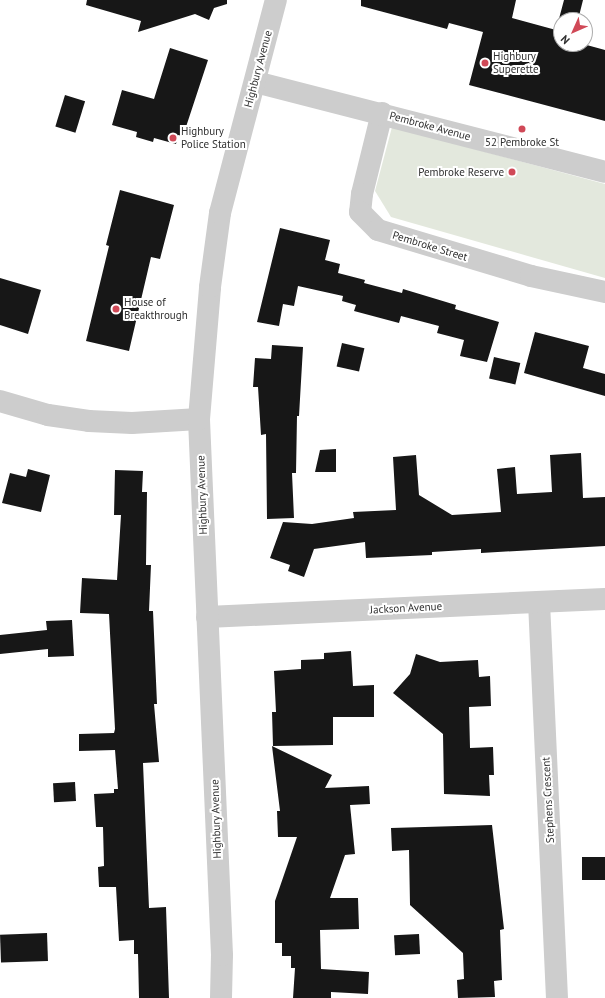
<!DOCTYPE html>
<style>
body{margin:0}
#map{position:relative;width:605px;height:998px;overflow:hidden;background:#fff;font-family:"PT Sans",sans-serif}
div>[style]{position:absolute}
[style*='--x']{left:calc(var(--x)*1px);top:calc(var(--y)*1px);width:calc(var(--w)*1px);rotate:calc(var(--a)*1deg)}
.green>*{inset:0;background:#e3e8dd}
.building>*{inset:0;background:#171717;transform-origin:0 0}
.minor>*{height:22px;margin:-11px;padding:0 11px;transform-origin:11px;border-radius:11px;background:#cdcdcd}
.tertiary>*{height:22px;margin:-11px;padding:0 11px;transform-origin:11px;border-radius:11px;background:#cdcdcd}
.dots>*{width:11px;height:11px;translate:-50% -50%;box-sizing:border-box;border:2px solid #fff;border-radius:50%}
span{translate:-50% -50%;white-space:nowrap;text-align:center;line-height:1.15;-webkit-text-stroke:4px #fff;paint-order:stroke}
.poi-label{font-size:11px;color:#303030}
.left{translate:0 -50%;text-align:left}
.right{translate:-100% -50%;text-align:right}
.street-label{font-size:11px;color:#303030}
.north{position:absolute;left:553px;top:12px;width:40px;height:40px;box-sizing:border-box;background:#fff;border:1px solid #acacac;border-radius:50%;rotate:225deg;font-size:11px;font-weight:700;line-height:16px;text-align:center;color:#303030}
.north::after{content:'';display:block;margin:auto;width:14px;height:18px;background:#d04957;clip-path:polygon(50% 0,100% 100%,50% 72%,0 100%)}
</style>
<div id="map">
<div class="green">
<i style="clip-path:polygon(392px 127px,605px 184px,605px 278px,391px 217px,375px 191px)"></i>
</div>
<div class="building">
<i style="clip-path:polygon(87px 0,227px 0,227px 4px,214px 8px,209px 20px,195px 14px,138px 32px,141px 21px,86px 5px)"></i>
<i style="clip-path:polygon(361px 0,516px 0,512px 18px,556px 30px,564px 0,583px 0,578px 20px,561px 20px,561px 44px,583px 44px,605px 50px,605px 121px,469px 85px,483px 32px,449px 23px,447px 29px,361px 6px)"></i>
<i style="clip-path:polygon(170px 48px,208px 60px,183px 136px,178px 135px,176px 144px,154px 138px,153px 142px,136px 137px,137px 132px,112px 125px,122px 90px,154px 99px)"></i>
<i style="left:65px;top:95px;width:21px;height:33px;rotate:17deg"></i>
<i style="clip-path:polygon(120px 190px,174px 205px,160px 259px,151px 257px,129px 351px,86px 341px,109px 246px,106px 245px)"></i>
<i style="clip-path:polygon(280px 228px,330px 240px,325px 260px,340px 264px,338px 273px,365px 280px,364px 283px,402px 293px,403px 289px,456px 305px,455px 309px,499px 322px,487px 362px,460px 356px,464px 340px,437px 333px,439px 326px,401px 316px,399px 323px,354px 311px,356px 305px,342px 301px,343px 296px,298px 286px,294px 306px,283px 304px,279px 326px,257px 322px)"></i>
<i style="clip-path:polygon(0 278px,41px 290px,28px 334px,0 325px)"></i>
<i style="clip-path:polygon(535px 332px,589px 346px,583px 368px,605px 374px,605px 396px,524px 373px)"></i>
<i style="left:342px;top:343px;width:23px;height:24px;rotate:13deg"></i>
<i style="clip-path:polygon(272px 345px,303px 347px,299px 416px,297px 416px,296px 473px,292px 473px,294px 518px,267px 519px,266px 434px,261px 435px,258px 387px,253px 387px,255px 358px,271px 359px)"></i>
<i style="left:494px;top:357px;width:27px;height:22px;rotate:13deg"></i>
<i style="clip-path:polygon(336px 449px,336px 472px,315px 472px,320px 450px)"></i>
<i style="clip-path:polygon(581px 453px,583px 498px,605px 497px,605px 546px,481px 553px,481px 549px,432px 552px,432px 555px,366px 558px,365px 542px,314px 549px,304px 577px,288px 571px,290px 565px,270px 558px,283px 522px,312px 524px,354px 518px,353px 512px,396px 510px,393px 457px,416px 455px,419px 495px,452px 515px,501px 512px,497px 469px,515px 467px,517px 494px,552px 492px,550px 455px)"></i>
<i style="clip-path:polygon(28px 469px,50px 475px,41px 512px,2px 503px,10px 473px,26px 477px)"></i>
<i style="clip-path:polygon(115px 470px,143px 471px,142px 492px,147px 492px,146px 565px,151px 565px,149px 611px,153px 611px,157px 704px,154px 704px,159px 762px,143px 763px,149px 908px,166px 907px,169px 998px,139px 998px,138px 954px,134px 954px,134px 940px,119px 941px,116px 887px,99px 887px,98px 867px,104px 866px,103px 827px,96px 827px,94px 794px,114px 793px,114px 789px,118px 789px,115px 750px,79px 751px,79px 734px,114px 733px,115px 729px,109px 614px,80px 613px,82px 578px,117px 580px,121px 515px,114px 515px)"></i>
<i style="clip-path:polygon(72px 620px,74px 656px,48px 657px,48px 649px,0 654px,0 635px,47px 630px,46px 621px)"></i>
<i style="clip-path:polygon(351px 651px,353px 686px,374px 685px,374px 717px,333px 717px,333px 745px,273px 746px,272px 712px,276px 712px,274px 671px,301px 669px,301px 660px,324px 659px,324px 653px)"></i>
<i style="clip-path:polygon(416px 654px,440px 662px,478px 660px,479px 677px,490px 676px,491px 706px,469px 707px,470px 748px,493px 747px,494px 775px,489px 775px,490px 796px,444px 794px,443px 734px,393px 693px,410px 674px)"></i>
<i style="clip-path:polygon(272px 746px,332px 775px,325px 788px,369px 786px,370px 804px,350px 805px,355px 854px,345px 855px,330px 898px,358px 898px,359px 929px,320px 930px,321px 969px,369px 972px,368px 994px,331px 992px,331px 998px,293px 998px,295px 968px,291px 968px,291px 956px,282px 956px,282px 943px,275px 943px,275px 901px,297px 837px,278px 837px,277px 811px,280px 811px)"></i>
<i style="left:75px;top:782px;width:19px;height:22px;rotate:87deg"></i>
<i style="clip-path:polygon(492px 825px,504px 929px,500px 930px,502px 980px,494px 981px,495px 997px,458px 998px,457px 980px,464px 979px,463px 953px,410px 905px,409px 850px,392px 851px,391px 828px)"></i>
<i style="left:605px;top:857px;width:23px;height:23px;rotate:90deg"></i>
<i style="left:47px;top:933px;width:28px;height:47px;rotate:88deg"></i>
<i style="left:419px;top:934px;width:20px;height:25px;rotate:87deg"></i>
</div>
<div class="minor">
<i style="--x:382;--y:113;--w:83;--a:103.9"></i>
<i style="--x:362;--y:194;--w:18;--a:96"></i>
<i style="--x:360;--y:212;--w:25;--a:45"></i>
<i style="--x:378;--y:230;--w:160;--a:16.7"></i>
<i style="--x:531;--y:276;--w:76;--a:12.2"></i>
<i style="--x:539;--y:602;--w:396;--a:87.4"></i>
<i style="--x:207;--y:617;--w:398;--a:-2.6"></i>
</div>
<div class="tertiary">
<i style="--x:255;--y:82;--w:361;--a:14.4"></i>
<i style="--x:0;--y:401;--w:50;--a:16.3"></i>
<i style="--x:48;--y:415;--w:41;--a:8.3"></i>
<i style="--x:89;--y:421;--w:43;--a:2.7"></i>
<i style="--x:132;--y:423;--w:67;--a:-3.4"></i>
<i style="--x:221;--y:998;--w:43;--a:-88.7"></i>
<i style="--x:222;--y:955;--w:536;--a:-92.46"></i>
<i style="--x:199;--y:419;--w:132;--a:-85.2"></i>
<i style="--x:210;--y:287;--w:75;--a:-82.3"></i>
<i style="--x:220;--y:213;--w:220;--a:-75.3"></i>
</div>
<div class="dots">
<i style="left:485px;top:63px;background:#d04957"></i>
<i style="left:522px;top:129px;background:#d04957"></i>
<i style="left:173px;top:138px;background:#d04957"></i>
<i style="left:512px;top:172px;background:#d04957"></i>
<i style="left:116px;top:309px;background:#d04957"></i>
</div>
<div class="poi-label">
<span class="left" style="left:493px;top:63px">Highbury<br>Superette</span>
<span class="left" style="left:181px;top:138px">Highbury<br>Police Station</span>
<span style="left:522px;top:142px">52 Pembroke St</span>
<span class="right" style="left:504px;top:172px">Pembroke Reserve</span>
<span class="left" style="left:124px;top:309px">House of<br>Breakthrough</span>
</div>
<div class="street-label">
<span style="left:258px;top:69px;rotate:-75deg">Highbury Avenue</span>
<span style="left:430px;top:126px;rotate:15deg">Pembroke Avenue</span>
<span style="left:430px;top:246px;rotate:17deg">Pembroke Street</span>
<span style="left:202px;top:495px;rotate:-92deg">Highbury Avenue</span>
<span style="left:406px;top:608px;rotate:-3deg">Jackson Avenue</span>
<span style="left:548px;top:800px;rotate:-93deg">Stephens Crescent</span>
<span style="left:216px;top:819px;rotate:-92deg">Highbury Avenue</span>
</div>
<div class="north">N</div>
</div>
